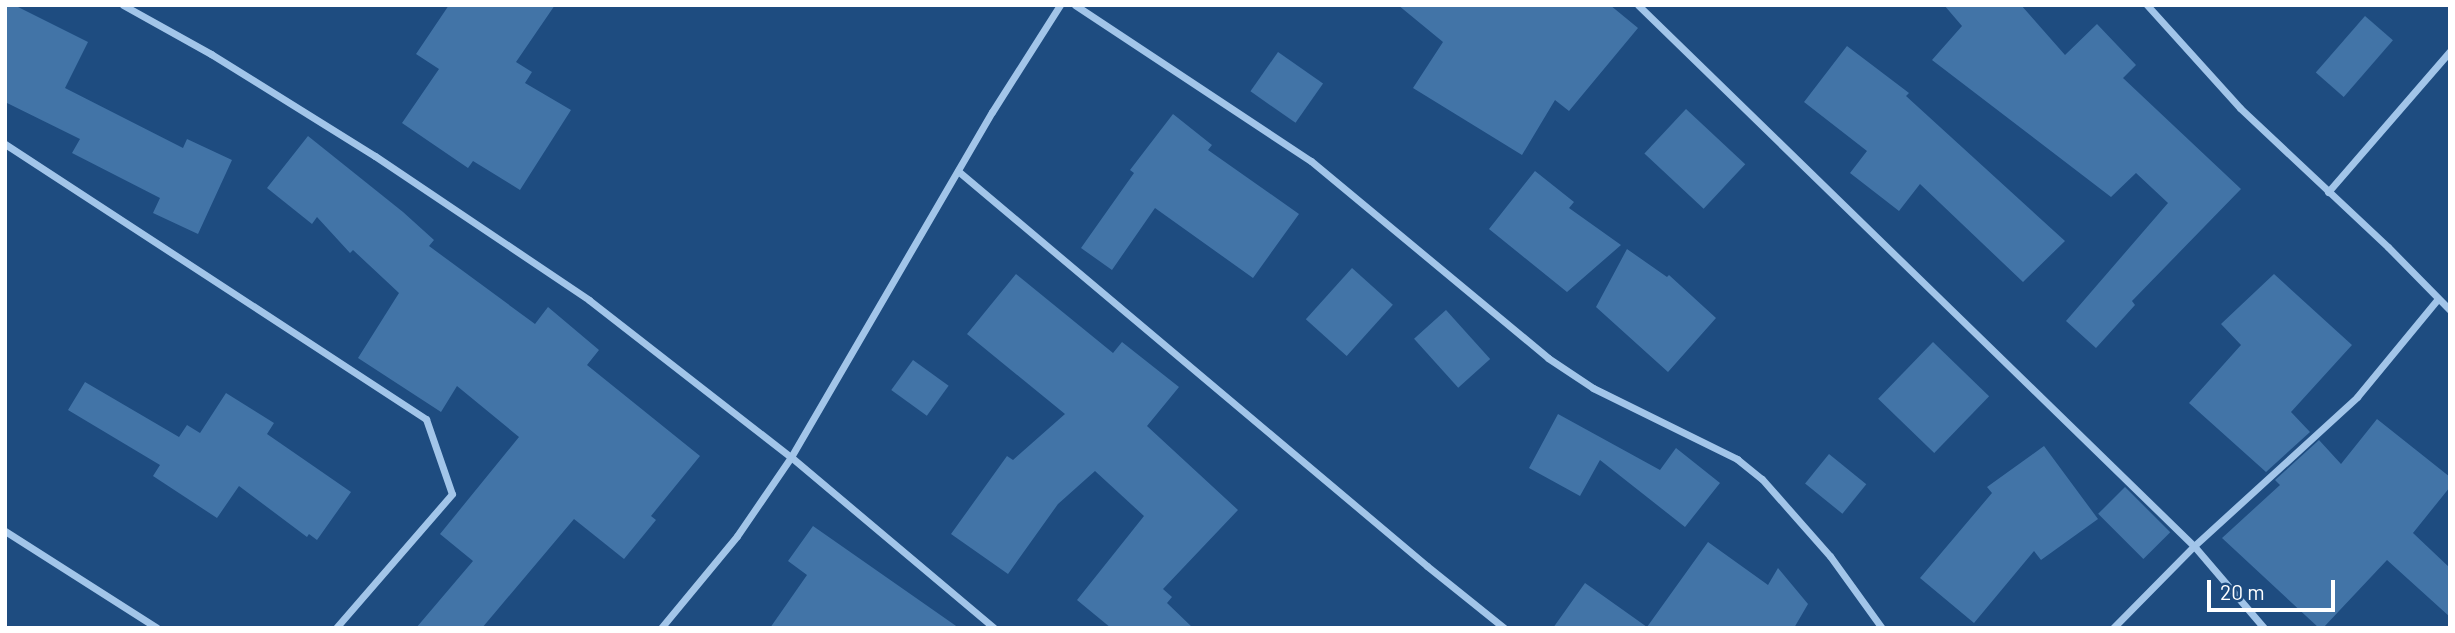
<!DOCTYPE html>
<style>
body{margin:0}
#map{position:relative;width:2455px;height:633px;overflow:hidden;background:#1e4c80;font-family:Barlow,sans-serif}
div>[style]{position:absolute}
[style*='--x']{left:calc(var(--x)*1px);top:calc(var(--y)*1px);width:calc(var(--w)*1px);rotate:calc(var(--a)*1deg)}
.building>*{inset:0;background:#4274a7;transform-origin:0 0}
.street>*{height:7px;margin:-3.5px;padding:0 3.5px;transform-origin:3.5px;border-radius:3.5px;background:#a2c5e9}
span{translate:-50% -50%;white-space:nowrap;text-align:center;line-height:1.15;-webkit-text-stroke:7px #1e4c80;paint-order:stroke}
.frame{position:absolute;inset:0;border:7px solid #fff;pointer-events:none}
.scale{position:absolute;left:2207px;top:580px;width:128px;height:32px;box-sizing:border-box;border:4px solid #fff;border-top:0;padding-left:9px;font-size:21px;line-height:24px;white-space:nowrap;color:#fff;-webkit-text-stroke:5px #1e4c80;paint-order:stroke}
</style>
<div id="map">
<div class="building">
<i style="clip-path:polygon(5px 5px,14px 5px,88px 42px,65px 88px,183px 148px,187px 139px,232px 160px,198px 234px,153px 213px,160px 198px,72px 153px,80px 139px,5px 102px)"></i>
<i style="clip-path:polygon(449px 5px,555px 5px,516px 62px,532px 72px,525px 83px,571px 110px,520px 190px,473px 161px,468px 168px,402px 123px,439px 69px,416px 54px)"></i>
<i style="clip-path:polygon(1398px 5px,1610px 5px,1638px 28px,1569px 111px,1555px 100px,1522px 155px,1413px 88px,1443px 42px)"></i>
<i style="clip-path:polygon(1944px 5px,2021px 5px,2065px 55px,2097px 24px,2136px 65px,2123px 78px,2241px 189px,2132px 301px,2135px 305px,2096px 348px,2066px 321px,2168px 203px,2136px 173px,2111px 197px,1932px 60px,1962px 26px)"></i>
<i style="left:2365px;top:16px;width:37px;height:75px;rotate:41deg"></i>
<i style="clip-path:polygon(1847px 46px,1909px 93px,1906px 96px,2065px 241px,2023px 282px,1920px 184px,1899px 211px,1850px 173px,1867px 151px,1804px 102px)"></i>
<i style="left:1278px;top:52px;width:55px;height:48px;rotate:35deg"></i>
<i style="left:1686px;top:109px;width:81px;height:61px;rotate:43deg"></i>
<i style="clip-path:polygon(1173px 114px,1212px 145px,1208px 150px,1299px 214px,1253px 278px,1155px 208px,1112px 270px,1081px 248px,1134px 173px,1130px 170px)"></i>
<i style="clip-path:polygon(308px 136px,403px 212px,434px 240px,429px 246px,535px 324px,548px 307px,599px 350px,587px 365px,700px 456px,651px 516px,656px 520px,624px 559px,574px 519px,482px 628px,416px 628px,473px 561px,440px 534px,519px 437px,457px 386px,441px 412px,358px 358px,399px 293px,353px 250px,350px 253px,317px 217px,312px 224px,267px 188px)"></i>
<i style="clip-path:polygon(1535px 171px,1574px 202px,1569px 208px,1621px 245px,1567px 292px,1489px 229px)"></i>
<i style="clip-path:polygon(1627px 249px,1667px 277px,1669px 275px,1716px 318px,1668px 372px,1596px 307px)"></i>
<i style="left:1352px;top:268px;width:55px;height:69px;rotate:42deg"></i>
<i style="clip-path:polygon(1016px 274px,1113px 353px,1122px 342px,1179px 387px,1147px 426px,1238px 510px,1163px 589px,1172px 597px,1167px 603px,1193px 628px,1111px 628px,1077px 600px,1144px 516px,1095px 471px,1058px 504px,1008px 574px,951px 534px,1007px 456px,1013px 460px,1065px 414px,967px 334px)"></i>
<i style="clip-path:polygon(2274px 274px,2352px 345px,2291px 412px,2310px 432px,2266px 472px,2189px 403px,2241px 345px,2221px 324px)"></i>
<i style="left:1446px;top:310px;width:66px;height:43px;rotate:48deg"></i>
<i style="left:1933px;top:342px;width:78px;height:79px;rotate:44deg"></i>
<i style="left:913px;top:360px;width:44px;height:37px;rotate:36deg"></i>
<i style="clip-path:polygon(85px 382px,179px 437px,187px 425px,200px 433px,226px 393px,274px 423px,267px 434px,351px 492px,317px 540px,309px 534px,307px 537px,239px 486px,217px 518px,153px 476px,160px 465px,68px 410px)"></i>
<i style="clip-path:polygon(1558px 414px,1660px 470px,1676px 448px,1720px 483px,1685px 527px,1600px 460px,1580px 496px,1529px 468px)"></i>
<i style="clip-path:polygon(2377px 419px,2450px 477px,2450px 487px,2413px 533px,2450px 568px,2450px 617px,2387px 560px,2323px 628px,2319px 628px,2222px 538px,2280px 485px,2275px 480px,2319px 440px,2341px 464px)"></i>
<i style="clip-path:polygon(2044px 446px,2098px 519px,2041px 560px,2034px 551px,1974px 623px,1920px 578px,1992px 493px,1987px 487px)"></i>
<i style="left:1829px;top:454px;width:48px;height:38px;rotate:39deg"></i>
<i style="left:2125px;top:487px;width:64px;height:38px;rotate:45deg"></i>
<i style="clip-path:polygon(813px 526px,959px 628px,770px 628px,807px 575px,788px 561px)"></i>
<i style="clip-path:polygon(1708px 542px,1768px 585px,1778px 568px,1808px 604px,1794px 628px,1553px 628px,1585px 583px,1647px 627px)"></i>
</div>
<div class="street">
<i style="--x:123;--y:5;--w:101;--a:29.1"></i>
<i style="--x:211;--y:54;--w:193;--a:31.9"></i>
<i style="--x:375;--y:156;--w:258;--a:33.9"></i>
<i style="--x:589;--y:300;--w:256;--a:37.9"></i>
<i style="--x:791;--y:457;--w:265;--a:40.1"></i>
<i style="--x:1075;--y:5;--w:283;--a:33.5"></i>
<i style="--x:1311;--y:161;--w:308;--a:39.7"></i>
<i style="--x:1548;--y:358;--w:54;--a:33.7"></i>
<i style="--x:1593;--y:388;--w:161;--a:26.2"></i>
<i style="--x:1737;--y:459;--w:32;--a:39"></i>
<i style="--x:1762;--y:479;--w:103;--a:48.6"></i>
<i style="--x:1830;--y:556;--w:89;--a:54.2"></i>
<i style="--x:1638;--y:5;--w:776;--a:44.22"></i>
<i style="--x:2194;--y:546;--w:108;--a:49.5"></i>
<i style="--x:2147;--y:5;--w:139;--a:47.9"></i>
<i style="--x:2240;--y:108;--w:203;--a:43.2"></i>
<i style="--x:2388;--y:247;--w:88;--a:45.5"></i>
<i style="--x:5;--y:144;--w:503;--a:33.15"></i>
<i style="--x:426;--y:419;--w:79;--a:70.9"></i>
<i style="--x:452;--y:494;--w:177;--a:130.9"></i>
<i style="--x:958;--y:171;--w:613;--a:40.1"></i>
<i style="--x:1427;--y:566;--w:99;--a:38.8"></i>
<i style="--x:2328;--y:192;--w:186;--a:-49.1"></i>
<i style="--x:5;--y:531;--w:180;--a:32.5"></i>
<i style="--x:661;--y:628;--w:119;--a:-50.4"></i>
<i style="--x:737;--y:536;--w:96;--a:-55.6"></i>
<i style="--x:791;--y:457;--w:399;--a:-59.8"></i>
<i style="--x:992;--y:112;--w:127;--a:-57.6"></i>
<i style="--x:2113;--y:628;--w:115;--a:-45.4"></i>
<i style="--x:2194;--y:546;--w:221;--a:-42.4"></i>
<i style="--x:2357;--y:397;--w:126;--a:-50.5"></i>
</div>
<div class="frame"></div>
<div class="scale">20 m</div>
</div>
